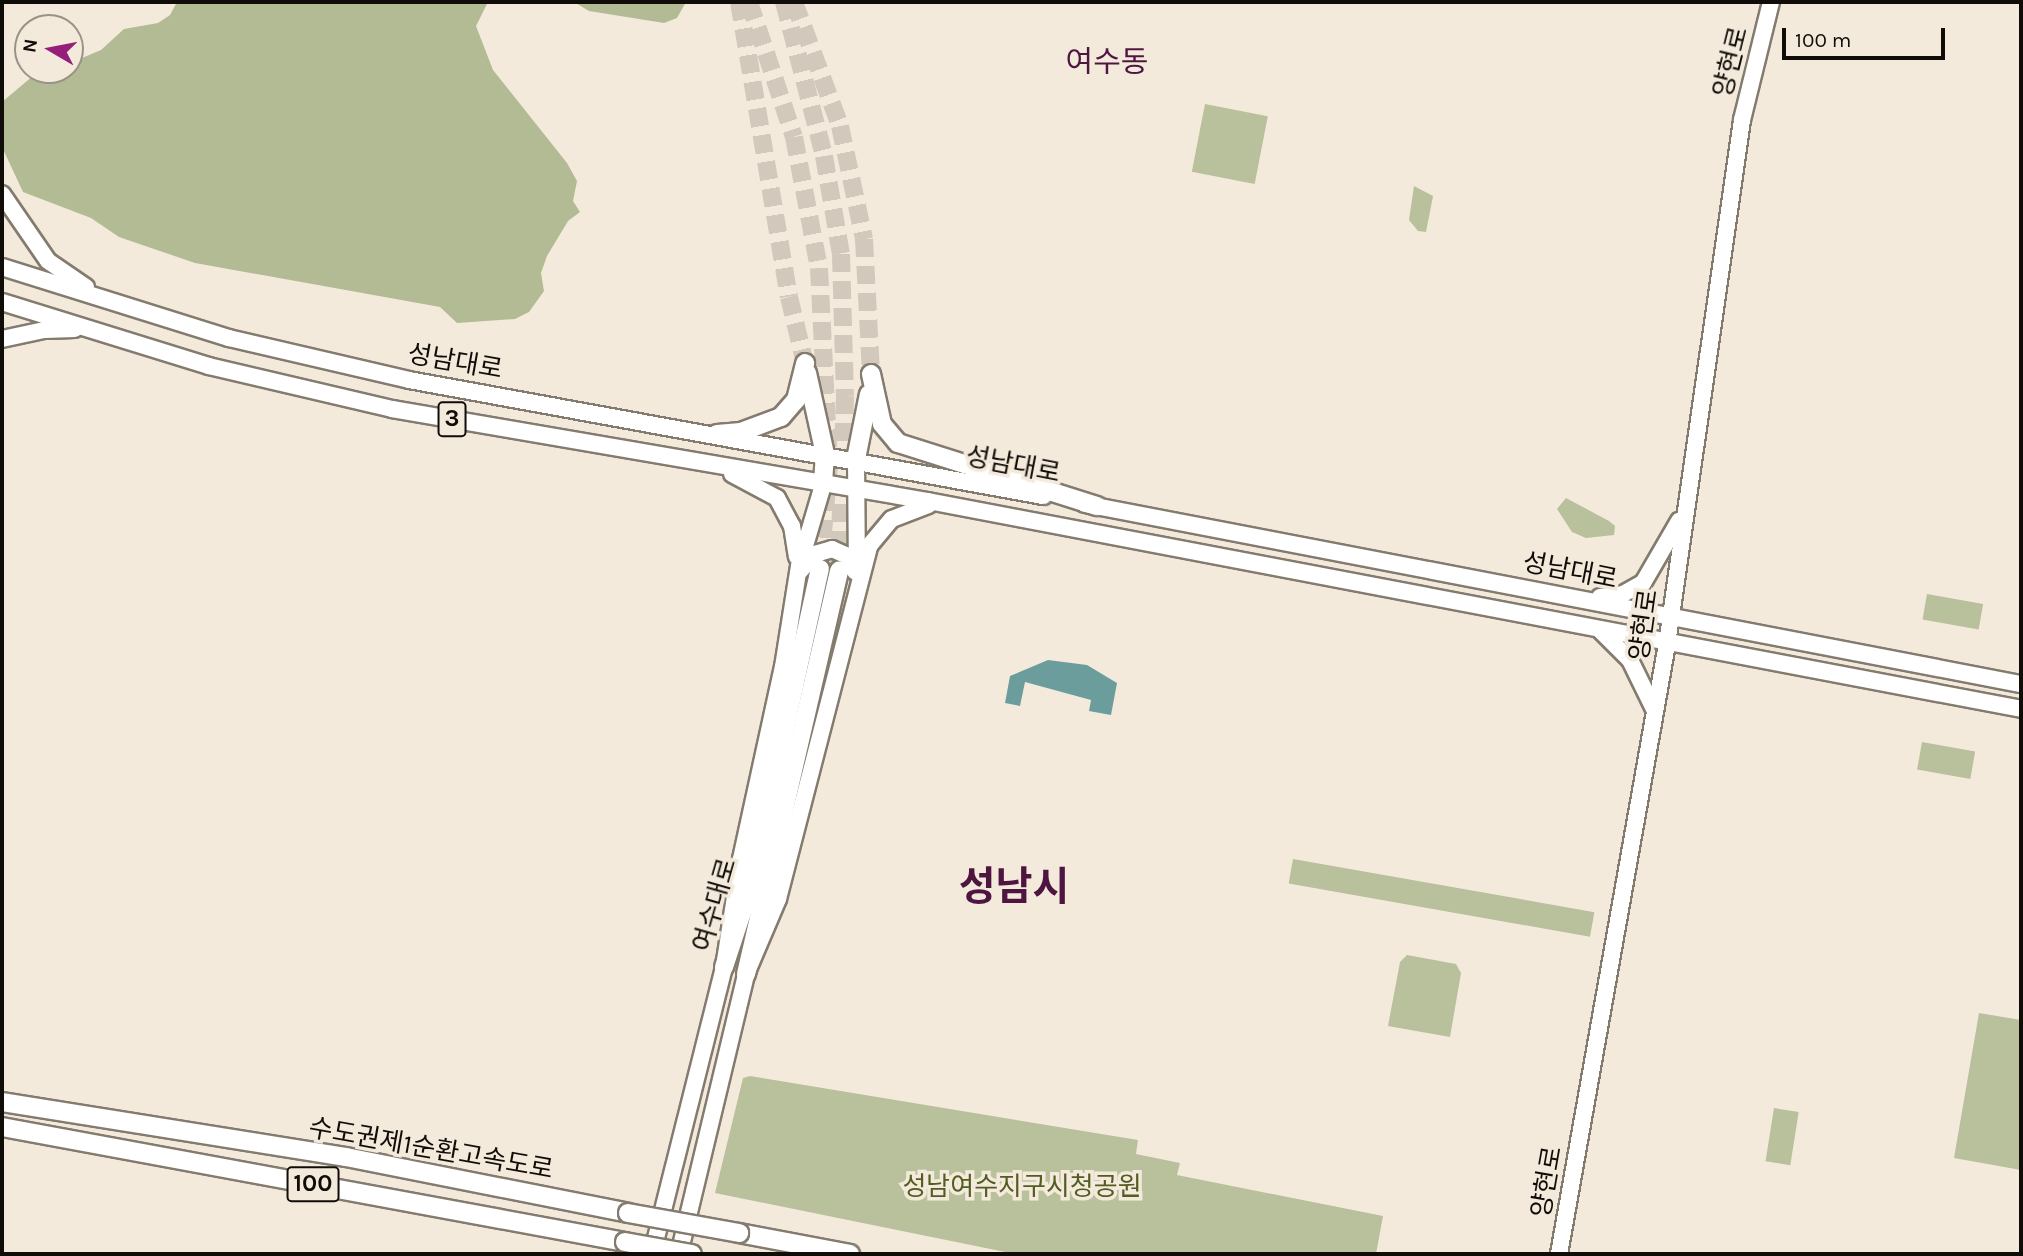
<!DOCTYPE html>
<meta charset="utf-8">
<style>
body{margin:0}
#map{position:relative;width:2023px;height:1256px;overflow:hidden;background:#f4eadc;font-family:Karla,"Noto Sans KR",sans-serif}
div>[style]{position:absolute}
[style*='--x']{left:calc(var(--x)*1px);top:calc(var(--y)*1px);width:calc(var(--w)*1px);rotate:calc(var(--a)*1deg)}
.green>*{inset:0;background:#b8c09c;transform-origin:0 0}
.forest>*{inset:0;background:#b2bb94}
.water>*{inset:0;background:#6b9d9d}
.highway-tunnel>*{height:18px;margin-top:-9px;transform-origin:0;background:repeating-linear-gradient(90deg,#d2c9bc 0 18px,transparent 0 27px)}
.roads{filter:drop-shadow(2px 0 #847b6f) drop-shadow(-2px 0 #847b6f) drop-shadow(0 2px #847b6f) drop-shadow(0 -2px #847b6f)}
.major>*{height:16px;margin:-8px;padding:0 8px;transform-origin:8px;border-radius:8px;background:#fff}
.highway>*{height:18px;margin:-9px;padding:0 9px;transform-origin:9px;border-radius:9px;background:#fff}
.bridges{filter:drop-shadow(2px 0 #847b6f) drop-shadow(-2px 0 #847b6f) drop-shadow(0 2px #847b6f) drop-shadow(0 -2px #847b6f)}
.highway-bridge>*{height:18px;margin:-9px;padding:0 9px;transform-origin:9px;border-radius:9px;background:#fff}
span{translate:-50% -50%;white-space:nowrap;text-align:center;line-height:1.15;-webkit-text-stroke:7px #f4eadc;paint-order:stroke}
.shield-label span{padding:2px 5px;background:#f4eadc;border:2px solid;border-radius:5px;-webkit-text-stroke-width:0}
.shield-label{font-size:24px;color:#100d08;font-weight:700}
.street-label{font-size:26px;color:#100d08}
.park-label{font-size:26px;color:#525d22}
.quarter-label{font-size:30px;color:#4d153f}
.town-label{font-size:40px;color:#4d153f;font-weight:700}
.frame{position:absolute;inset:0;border:4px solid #100d08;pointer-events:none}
.north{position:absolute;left:14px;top:14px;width:70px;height:70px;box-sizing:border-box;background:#f4eadc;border:2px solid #999287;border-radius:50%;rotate:280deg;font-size:19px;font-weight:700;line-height:28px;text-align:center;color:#100d08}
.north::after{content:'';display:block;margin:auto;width:24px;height:32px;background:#951e7a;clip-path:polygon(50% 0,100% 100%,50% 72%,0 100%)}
.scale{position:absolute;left:1782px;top:28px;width:163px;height:32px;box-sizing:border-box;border:4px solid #100d08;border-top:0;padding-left:9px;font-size:21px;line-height:24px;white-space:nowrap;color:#100d08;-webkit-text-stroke:5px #f4eadc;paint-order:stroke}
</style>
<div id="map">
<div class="green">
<i style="left:1205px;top:104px;width:64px;height:69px;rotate:11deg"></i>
<i style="clip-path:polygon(1414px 186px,1433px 196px,1426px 232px,1418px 231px,1409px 220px)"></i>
<i style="clip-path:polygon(1566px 498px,1609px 521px,1615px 526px,1614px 535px,1586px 538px,1572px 532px,1557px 509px)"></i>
<i style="left:1927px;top:594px;width:57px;height:26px;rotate:10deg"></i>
<i style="left:1922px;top:742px;width:54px;height:28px;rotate:10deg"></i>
<i style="left:1293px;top:859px;width:306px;height:25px;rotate:10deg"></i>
<i style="clip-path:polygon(1407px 955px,1456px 964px,1461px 973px,1450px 1037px,1388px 1026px,1400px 962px)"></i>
<i style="clip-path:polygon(1979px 1013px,2021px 1020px,2021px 1170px,1954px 1158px)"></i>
<i style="clip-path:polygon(750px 1076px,1138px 1140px,1136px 1154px,1180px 1163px,1177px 1175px,1383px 1216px,1376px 1254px,1015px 1254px,715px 1193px,743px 1078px)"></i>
<i style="left:1774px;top:1108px;width:25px;height:54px;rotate:9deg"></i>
</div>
<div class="forest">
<i style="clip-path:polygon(177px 2px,488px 2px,476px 26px,493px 70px,567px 163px,577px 181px,573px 201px,580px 212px,568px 221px,547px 256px,541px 273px,544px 291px,529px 312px,515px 319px,457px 323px,440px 307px,195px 263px,119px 237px,91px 218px,23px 192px,2px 147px,2px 102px,34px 75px,70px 70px,70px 63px,101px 50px,124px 29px,158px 23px,170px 15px)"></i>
<i style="clip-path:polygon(574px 2px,686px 2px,677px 18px,664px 23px,589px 11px)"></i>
</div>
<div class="water">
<i style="clip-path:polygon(1048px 660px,1087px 665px,1117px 683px,1111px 715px,1089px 711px,1091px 700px,1025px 682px,1020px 706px,1005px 703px,1010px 676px)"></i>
</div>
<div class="highway-tunnel">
<i style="--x:739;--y:2;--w:299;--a:80.4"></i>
<i style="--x:789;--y:297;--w:68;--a:76.4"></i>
<i style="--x:749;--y:2;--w:142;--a:71.6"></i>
<i style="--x:794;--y:137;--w:133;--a:79.2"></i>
<i style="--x:819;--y:268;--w:198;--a:87.1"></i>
<i style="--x:829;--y:466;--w:99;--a:95.2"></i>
<i style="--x:784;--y:2;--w:159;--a:75.4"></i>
<i style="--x:824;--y:156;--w:99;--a:80.2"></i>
<i style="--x:841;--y:254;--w:142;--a:88.4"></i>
<i style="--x:845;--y:396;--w:172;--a:92"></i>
<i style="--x:794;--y:2;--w:132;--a:69.6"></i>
<i style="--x:840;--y:126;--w:116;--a:78"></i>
<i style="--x:864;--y:239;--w:135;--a:87"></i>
</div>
<div class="roads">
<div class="major">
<i style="--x:2;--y:194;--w:81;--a:55.5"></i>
<i style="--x:48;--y:261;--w:46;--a:34.4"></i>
<i style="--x:2;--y:267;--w:238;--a:17.4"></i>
<i style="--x:229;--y:338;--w:185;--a:13.1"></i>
<i style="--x:409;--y:380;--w:645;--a:10.37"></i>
<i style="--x:2;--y:302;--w:217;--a:17.2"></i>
<i style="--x:209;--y:366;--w:188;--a:13.2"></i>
<i style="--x:392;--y:409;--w:544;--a:9.74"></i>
<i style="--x:928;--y:501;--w:1113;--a:10.77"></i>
<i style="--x:2;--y:339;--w:43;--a:-12.1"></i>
<i style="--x:44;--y:330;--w:31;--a:-2"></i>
<i style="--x:856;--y:459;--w:106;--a:89.5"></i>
<i style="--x:732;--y:474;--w:51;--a:28.1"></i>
<i style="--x:777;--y:498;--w:32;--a:62"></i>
<i style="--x:792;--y:526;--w:31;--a:81"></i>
<i style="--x:1085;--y:504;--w:953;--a:10.89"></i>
<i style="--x:800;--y:571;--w:23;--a:-49"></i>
<i style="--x:815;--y:554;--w:18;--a:-16"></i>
<i style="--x:832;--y:549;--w:17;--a:24"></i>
<i style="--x:848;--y:556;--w:17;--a:66"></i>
<i style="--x:1600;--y:597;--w:23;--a:-7"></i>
<i style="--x:1623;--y:594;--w:23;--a:-29"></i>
<i style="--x:1643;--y:583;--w:72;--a:-59.9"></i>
<i style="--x:1599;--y:629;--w:44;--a:45"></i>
<i style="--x:1630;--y:660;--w:55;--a:63.9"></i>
<i style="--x:652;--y:1254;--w:296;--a:-75.9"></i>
<i style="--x:724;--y:967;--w:109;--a:-81.1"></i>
<i style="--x:741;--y:859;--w:197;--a:-77.7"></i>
<i style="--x:783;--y:667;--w:102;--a:-81"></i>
<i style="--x:799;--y:566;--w:84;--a:-73.5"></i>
<i style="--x:679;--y:1254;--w:288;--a:-76.5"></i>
<i style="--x:746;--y:974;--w:82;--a:-66.9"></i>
<i style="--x:778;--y:899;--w:365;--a:-75.5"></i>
<i style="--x:869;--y:546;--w:35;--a:-50"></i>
<i style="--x:892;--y:519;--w:39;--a:-21"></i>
<i style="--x:1559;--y:1254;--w:619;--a:-79.96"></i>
<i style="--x:1667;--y:644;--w:529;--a:-81.85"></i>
<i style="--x:1742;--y:120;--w:122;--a:-76.2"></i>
</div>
<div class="highway">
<i style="--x:807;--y:373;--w:83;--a:77.5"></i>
<i style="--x:825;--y:454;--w:31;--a:94"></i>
<i style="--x:871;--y:374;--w:51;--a:77.6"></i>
<i style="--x:882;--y:424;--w:25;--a:50"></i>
<i style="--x:898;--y:443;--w:209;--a:17.6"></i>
<i style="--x:717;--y:434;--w:24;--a:-5"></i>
<i style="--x:741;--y:432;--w:43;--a:-20.6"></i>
<i style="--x:781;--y:417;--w:23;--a:-49"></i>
<i style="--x:796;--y:400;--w:38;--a:-76"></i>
<i style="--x:856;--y:459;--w:66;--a:-78.7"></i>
<i style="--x:724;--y:967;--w:80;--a:-71.8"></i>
<i style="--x:749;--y:891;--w:330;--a:-77.6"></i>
<i style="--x:746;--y:974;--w:414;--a:-77"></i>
<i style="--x:2;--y:1102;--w:348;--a:9.1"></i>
<i style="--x:346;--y:1157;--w:288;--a:11.2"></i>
<i style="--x:2;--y:1127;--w:634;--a:10.46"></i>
<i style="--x:739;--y:1233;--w:113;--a:10.7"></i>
</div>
</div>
<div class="bridges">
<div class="highway-bridge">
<i style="--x:628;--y:1213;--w:113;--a:10.2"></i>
<i style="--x:625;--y:1242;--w:68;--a:10.2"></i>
</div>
</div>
<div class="shield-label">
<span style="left:452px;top:419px">3</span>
<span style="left:313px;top:1184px">100</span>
</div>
<div class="street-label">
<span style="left:1731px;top:62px;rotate:-76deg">양현로</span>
<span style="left:455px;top:362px;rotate:10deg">성남대로</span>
<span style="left:1013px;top:465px;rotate:11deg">성남대로</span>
<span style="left:1570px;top:571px;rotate:11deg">성남대로</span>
<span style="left:1644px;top:625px;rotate:-82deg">양현로</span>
<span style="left:715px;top:905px;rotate:-74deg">여수대로</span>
<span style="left:431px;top:1149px;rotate:10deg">수도권제1순환고속도로</span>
<span style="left:1547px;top:1182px;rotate:-80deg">양현로</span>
</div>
<div class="park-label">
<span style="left:1022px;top:1187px">성남여수지구시청공원</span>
</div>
<div class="quarter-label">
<span style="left:1107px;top:62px">여수동</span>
</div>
<div class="town-label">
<span style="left:1014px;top:887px">성남시</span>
</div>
<div class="frame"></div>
<div class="north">N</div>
<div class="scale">100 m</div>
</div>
